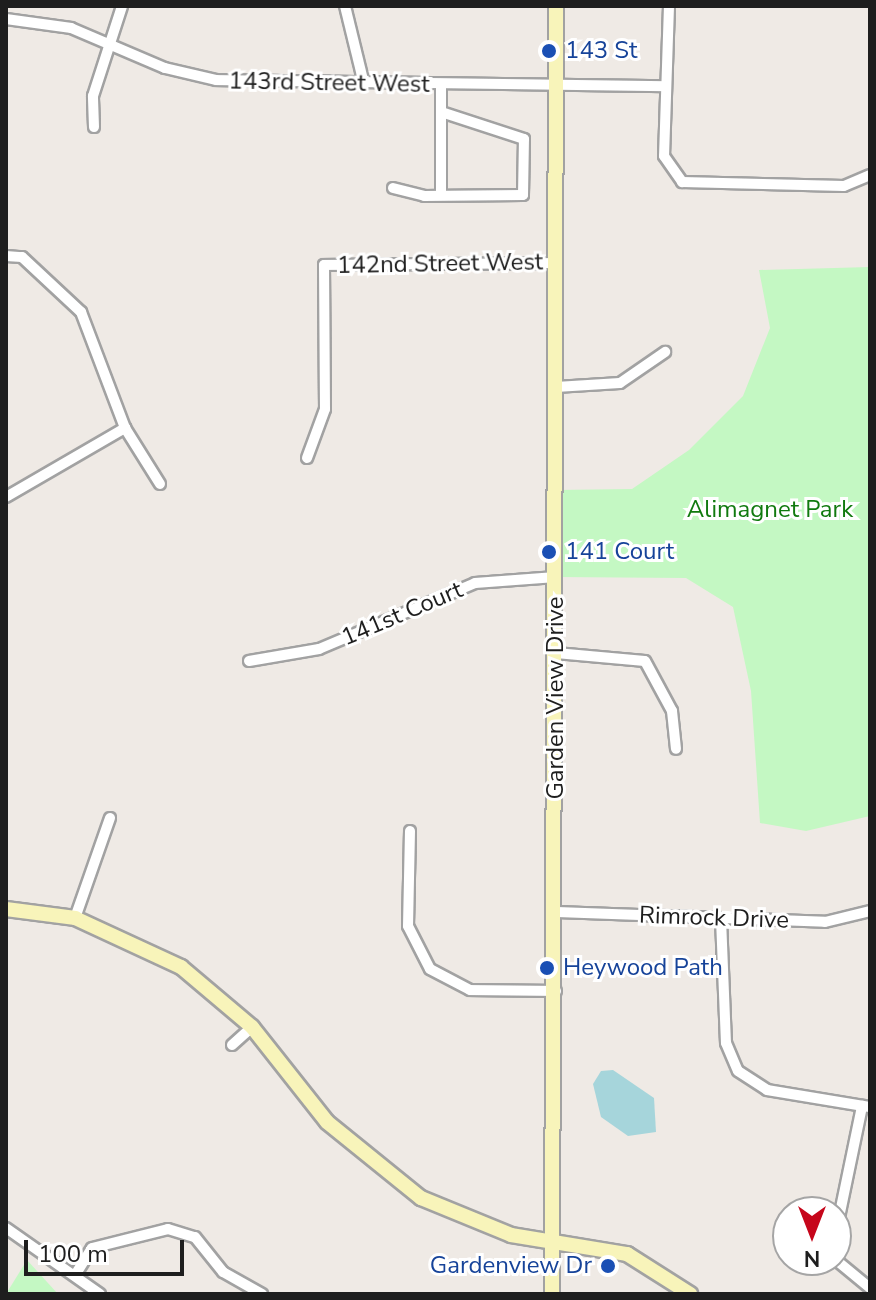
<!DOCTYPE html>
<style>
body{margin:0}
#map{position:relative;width:876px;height:1300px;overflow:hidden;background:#efeae5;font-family:"Nunito Sans",sans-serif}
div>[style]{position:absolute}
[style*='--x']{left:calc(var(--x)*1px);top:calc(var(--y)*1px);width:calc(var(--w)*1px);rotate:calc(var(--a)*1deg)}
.park>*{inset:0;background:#c4f8c3}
.water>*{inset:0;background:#a6d5db}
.roads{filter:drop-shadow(2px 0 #a2a2a2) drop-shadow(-2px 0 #a2a2a2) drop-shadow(0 2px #a2a2a2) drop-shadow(0 -2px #a2a2a2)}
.street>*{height:10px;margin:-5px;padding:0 5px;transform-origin:5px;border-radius:5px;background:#fff}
.secondary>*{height:14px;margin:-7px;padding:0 7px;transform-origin:7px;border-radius:7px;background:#f8f4ba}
.dots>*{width:22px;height:22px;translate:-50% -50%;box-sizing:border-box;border:4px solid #fff;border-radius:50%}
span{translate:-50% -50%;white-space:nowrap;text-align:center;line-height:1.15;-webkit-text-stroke:6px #fff;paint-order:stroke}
.transit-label{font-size:24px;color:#164399}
.left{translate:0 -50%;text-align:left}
.right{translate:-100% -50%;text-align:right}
.street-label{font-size:24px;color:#1e1e1e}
.park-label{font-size:24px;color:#117a0f}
.frame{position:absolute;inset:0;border:8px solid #1e1e1e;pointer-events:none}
.north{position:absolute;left:772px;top:1196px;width:80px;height:80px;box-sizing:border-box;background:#fff;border:2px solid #a5a5a5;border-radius:50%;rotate:180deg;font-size:22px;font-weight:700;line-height:32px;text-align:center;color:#1e1e1e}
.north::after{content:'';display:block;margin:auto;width:28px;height:36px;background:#c6061b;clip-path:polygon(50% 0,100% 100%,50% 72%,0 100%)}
.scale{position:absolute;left:24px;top:1240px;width:160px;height:36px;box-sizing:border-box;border:4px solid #1e1e1e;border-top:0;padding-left:10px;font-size:24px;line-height:28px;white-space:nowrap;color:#1e1e1e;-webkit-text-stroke:6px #fff;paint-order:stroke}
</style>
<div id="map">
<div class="park">
<i style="clip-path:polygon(870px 267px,870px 816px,806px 831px,760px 823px,751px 691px,733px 607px,686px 578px,556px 577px,556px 490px,632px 489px,689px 450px,743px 396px,770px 328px,759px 270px)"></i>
<i style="clip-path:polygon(27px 1260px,58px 1294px,6px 1294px)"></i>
</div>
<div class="water">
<i style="clip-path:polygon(613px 1070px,654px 1098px,656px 1132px,628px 1136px,601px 1117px,593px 1084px,601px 1071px)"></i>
</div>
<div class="roads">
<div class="street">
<i style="--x:345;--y:6;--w:80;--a:76.3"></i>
<i style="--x:669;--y:6;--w:150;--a:91.9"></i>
<i style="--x:664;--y:156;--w:32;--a:55"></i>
<i style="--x:682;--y:182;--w:162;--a:1.4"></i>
<i style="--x:844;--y:186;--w:28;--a:-23"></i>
<i style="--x:6;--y:19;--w:66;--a:7.9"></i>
<i style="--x:71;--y:28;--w:102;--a:23.1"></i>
<i style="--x:165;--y:68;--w:52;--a:13.2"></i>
<i style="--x:216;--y:80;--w:447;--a:0.8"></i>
<i style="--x:441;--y:85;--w:109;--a:90"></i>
<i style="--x:94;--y:127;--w:31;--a:-92"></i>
<i style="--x:93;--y:96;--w:95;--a:-72.1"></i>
<i style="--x:393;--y:188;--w:32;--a:14"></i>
<i style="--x:424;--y:196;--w:99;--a:-0.6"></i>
<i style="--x:523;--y:195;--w:56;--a:-89"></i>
<i style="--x:524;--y:139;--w:87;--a:-162"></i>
<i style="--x:6;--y:256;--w:16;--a:4"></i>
<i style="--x:22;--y:257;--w:81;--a:43"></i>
<i style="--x:81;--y:312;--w:124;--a:69.2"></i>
<i style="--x:125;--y:428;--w:66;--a:58"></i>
<i style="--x:556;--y:387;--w:64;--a:-3.6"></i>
<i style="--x:620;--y:383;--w:55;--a:-34.6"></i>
<i style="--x:307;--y:458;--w:52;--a:-69.8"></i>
<i style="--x:325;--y:409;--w:144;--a:-90.4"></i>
<i style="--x:324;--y:265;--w:232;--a:-0.5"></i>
<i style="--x:6;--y:497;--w:138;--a:-30.1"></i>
<i style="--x:556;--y:653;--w:89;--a:5.1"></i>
<i style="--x:645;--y:661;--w:57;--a:61.6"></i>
<i style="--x:672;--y:711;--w:38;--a:84"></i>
<i style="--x:249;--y:661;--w:71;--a:-9.7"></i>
<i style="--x:319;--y:649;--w:169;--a:-22.9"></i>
<i style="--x:475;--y:583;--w:81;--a:-4.2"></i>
<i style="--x:410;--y:831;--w:95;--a:91.2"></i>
<i style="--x:408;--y:926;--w:48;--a:62.9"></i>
<i style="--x:430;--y:969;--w:45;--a:27.7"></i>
<i style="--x:470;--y:990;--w:86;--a:0.7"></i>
<i style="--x:557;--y:912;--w:268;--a:2.1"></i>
<i style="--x:825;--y:922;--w:46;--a:-13.7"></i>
<i style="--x:75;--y:918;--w:106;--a:-70.7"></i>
<i style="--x:721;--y:919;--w:124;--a:87.7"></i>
<i style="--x:726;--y:1043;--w:30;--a:67"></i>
<i style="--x:738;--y:1071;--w:35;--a:33"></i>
<i style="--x:767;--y:1090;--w:104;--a:9.4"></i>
<i style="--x:232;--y:1045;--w:27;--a:-42"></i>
<i style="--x:6;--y:1228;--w:115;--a:35.1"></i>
<i style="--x:836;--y:1232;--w:129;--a:-78.3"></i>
<i style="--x:836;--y:1260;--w:44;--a:39.5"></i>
<i style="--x:77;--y:1272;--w:28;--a:-58"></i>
<i style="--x:92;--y:1248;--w:78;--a:-14"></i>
<i style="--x:168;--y:1229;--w:28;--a:17"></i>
<i style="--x:195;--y:1237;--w:45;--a:51.3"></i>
<i style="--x:223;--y:1272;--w:45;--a:29.4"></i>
</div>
<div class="secondary">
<i style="--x:6;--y:909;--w:70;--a:7.4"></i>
<i style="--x:75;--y:918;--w:117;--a:24.8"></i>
<i style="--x:181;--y:967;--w:93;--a:40.2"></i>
<i style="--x:252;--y:1027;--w:121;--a:51.7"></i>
<i style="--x:327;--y:1122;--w:121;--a:39"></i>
<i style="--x:421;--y:1198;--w:97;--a:22.3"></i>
<i style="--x:511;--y:1235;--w:118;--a:9.3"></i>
<i style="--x:627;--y:1254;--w:75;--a:32.4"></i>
<i style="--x:552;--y:1294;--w:1288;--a:-89.82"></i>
</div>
</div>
<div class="dots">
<i style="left:549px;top:51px;background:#1a4fb4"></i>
<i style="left:549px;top:552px;background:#1a4fb4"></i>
<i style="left:547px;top:968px;background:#1a4fb4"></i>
<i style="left:608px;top:1266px;background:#1a4fb4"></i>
</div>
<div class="transit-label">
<span class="left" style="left:565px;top:51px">143 St</span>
<span class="left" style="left:565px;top:552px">141 Court</span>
<span class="left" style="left:563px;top:968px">Heywood Path</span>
<span class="right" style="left:592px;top:1266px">Gardenview Dr</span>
</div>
<div class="street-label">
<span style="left:329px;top:83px;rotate:1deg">143rd Street West</span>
<span style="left:440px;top:264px;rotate:-1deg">142nd Street West</span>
<span style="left:402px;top:614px;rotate:-23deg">141st Court</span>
<span style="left:556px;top:698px;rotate:-90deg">Garden View Drive</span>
<span style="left:714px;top:918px;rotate:2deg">Rimrock Drive</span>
</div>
<div class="park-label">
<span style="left:770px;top:510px">Alimagnet Park</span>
</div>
<div class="frame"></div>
<div class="north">N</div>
<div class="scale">100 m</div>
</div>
